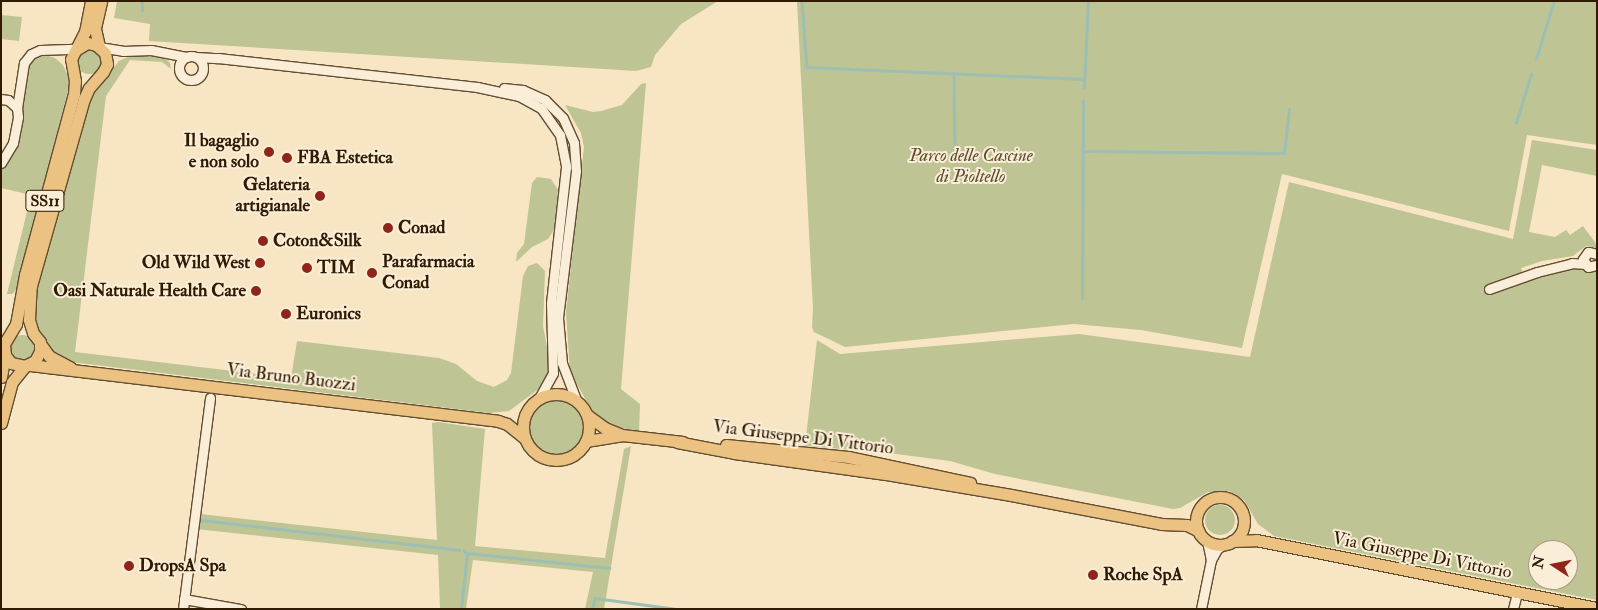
<!DOCTYPE html>
<style>
body{margin:0}
#map{position:relative;width:1598px;height:610px;overflow:hidden;background:#f8e5c3;font-family:"IM FELL Double Pica",serif}
div>[style]{position:absolute}
[style*='--x']{left:calc(var(--x)*1px);top:calc(var(--y)*1px);width:calc(var(--w)*1px);rotate:calc(var(--a)*1deg)}
.green>*{inset:0;background:#bec493}
.round{border-radius:50%}
.stream>*{height:2.5px;margin:-1.25px;padding:0 1.25px;transform-origin:1.25px;border-radius:1.25px;background:#9dbfb3}
.roads{filter:drop-shadow(1px 0 #624d31) drop-shadow(-1px 0 #624d31) drop-shadow(0 1px #624d31) drop-shadow(0 -1px #624d31)}
.minor>*{height:9px;margin:-4.5px;padding:0 4.5px;transform-origin:4.5px;border-radius:4.5px;background:#faeed8}
.minor>.ring{margin:-4.5px;padding:0;box-sizing:content-box;background:none;border:9px solid #faeed8;border-radius:50%}
.major>*{height:11px;margin:-5.5px;padding:0 5.5px;transform-origin:5.5px;border-radius:5.5px;background:#ecc282}
.major>.ring{margin:-5.5px;padding:0;box-sizing:content-box;background:none;border:11px solid #ecc282;border-radius:50%}
.dots>*{width:14px;height:14px;translate:-50% -50%;box-sizing:border-box;border:2px solid #faeed8;border-radius:50%}
span{translate:-50% -50%;white-space:nowrap;text-align:center;line-height:1.15;-webkit-text-stroke:4px #faeed8;paint-order:stroke}
.shield-label span{padding:1px 4px;background:#faeed8;border:1px solid;border-radius:4px;-webkit-text-stroke-width:0}
.shield-label{font-size:16px;color:#301a00;font-weight:700}
.poi-label{font-size:18px;color:#301a00;font-weight:700}
.right{translate:-100% -50%;text-align:right}
.left{translate:0 -50%;text-align:left}
.park-label{font-size:18px;color:#5b4d2c;font-style:italic}
.street-label{font-size:18px;color:#301a00}
.frame{position:absolute;inset:0;border:2px solid #301a00;pointer-events:none}
.north{position:absolute;left:1528px;top:540px;width:50px;height:50px;box-sizing:border-box;background:#faeed8;border:1px solid #a99982;border-radius:50%;rotate:281deg;font-size:14px;font-weight:700;line-height:20px;text-align:center;color:#301a00}
.north::after{content:'';display:block;margin:auto;width:18px;height:22px;background:#8f2418;clip-path:polygon(50% 0,100% 100%,50% 72%,0 100%)}
</style>
<div id="map">
<div class="green">
<i style="clip-path:polygon(117px 1px,718px 1px,681px 24px,655px 55px,651px 67px,636px 71px,149px 41px,150px 24px,114px 18px)"></i>
<i style="clip-path:polygon(797px 1px,1597px 1px,1597px 145px,1527px 135px,1509px 231px,1282px 174px,1242px 348px,1141px 330px,1074px 324px,845px 347px,814px 332px,812px 327px,813px 309px)"></i>
<i style="clip-path:polygon(1px 15px,22px 17px,19px 41px,1px 39px)"></i>
<i class="round" style="left:76px;top:48px;width:26px;height:26px"></i>
<i style="clip-path:polygon(146px 54px,165px 58px,170px 63px,171px 69px,162px 62px,130px 60px,106px 96px,75px 352px,291px 378px,297px 341px,439px 358px,456px 364px,477px 381px,494px 387px,507px 380px,511px 373px,523px 276px,528px 266px,537px 263px,545px 271px,543px 326px,550px 362px,547px 378px,540px 388px,509px 411px,489px 413px,71px 362px,51px 351px,35px 323px,32px 303px,89px 97px,119px 61px,132px 55px)"></i>
<i style="clip-path:polygon(45px 55px,55px 58px,63px 65px,68px 76px,68px 90px,17px 289px,12px 294px,7px 294px,31px 195px,1px 188px,1px 167px,16px 148px,27px 67px,35px 58px)"></i>
<i style="clip-path:polygon(646px 83px,621px 389px,640px 404px,639px 432px,614px 426px,597px 416px,591px 409px,570px 372px,566px 312px,584px 147px,581px 133px,565px 105px,593px 112px,601px 111px,622px 105px,641px 84px)"></i>
<i style="clip-path:polygon(evenodd,1532px 140px,1597px 150px,1597px 176px,1542px 165px,1529px 232px,1555px 237px,1566px 230px,1570px 235px,1583px 226px,1597px 245px,1597px 248px,1586px 246px,1573px 256px,1542px 261px,1521px 268px,1526px 282px,1571px 268px,1597px 266px,1597px 600px,1274px 536px,1258px 524px,1244px 500px,1229px 491px,1208px 492px,1180px 508px,1173px 509px,995px 474px,950px 461px,881px 452px,805px 446px,817px 340px,840px 354px,1079px 334px,1250px 357px,1289px 182px,1513px 239px,1532px 140px,1538px 550px,1568px 550px,1568px 580px,1538px 580px,1538px 550px)"></i>
<i style="clip-path:polygon(537px 177px,551px 179px,558px 190px,555px 228px,548px 239px,532px 247px,516px 262px,517px 253px,524px 244px,532px 183px)"></i>
<i class="round" style="left:9px;top:335px;width:26px;height:26px"></i>
<i class="round" style="left:525px;top:397px;width:60px;height:60px"></i>
<i style="clip-path:polygon(438px 422px,485px 429px,475px 546px,605px 558px,624px 449px,631px 446px,604px 609px,585px 609px,593px 572px,473px 560px,466px 609px,440px 609px,438px 555px,196px 529px,200px 514px,437px 540px,432px 423px)"></i>
<i class="round" style="left:1205px;top:505px;width:30px;height:30px"></i>
</div>
<div class="stream">
<i style="--x:802;--y:1;--w:66;--a:85.7"></i>
<i style="--x:807;--y:67;--w:277;--a:2.5"></i>
<i style="--x:142;--y:11;--w:10;--a:-90"></i>
<i style="--x:1536;--y:59;--w:61;--a:-72.8"></i>
<i style="--x:954;--y:73;--w:87;--a:89.3"></i>
<i style="--x:1084;--y:88;--w:87;--a:-87.4"></i>
<i style="--x:1516;--y:123;--w:51;--a:-73"></i>
<i style="--x:1083;--y:151;--w:201;--a:0.6"></i>
<i style="--x:1284;--y:153;--w:44;--a:-83.5"></i>
<i style="--x:1082;--y:299;--w:198;--a:-89.7"></i>
<i style="--x:201;--y:520;--w:260;--a:6.6"></i>
<i style="--x:467;--y:553;--w:143;--a:6"></i>
<i style="--x:461;--y:609;--w:55;--a:-83.8"></i>
<i style="--x:467;--y:554;--w:4;--a:-135"></i>
<i style="--x:592;--y:609;--w:11;--a:-75"></i>
<i style="--x:595;--y:598;--w:82;--a:7.7"></i>
</div>
<div class="roads">
<div class="minor">
<i style="--x:99;--y:47;--w:24;--a:9"></i>
<i style="--x:123;--y:51;--w:28;--a:-2"></i>
<i style="--x:151;--y:50;--w:37;--a:11"></i>
<i class="ring" style="left:179px;top:56px;width:15px;height:15px"></i>
<i style="--x:196;--y:57;--w:22;--a:3"></i>
<i style="--x:218;--y:58;--w:261;--a:6.4"></i>
<i style="--x:477;--y:87;--w:43;--a:12.1"></i>
<i style="--x:519;--y:96;--w:25;--a:29"></i>
<i style="--x:541;--y:108;--w:33;--a:55"></i>
<i style="--x:560;--y:135;--w:33;--a:79"></i>
<i style="--x:566;--y:167;--w:137;--a:96.3"></i>
<i style="--x:551;--y:303;--w:70;--a:88.4"></i>
<i style="--x:553;--y:373;--w:29;--a:119"></i>
<i style="--x:504;--y:88;--w:19;--a:6"></i>
<i style="--x:523;--y:90;--w:24;--a:24"></i>
<i style="--x:545;--y:100;--w:25;--a:45"></i>
<i style="--x:563;--y:118;--w:27;--a:66"></i>
<i style="--x:574;--y:143;--w:28;--a:86"></i>
<i style="--x:576;--y:171;--w:148;--a:97"></i>
<i style="--x:558;--y:318;--w:45;--a:84.9"></i>
<i style="--x:562;--y:363;--w:40;--a:69"></i>
<i style="--x:1;--y:99;--w:7;--a:8"></i>
<i style="--x:8;--y:100;--w:12;--a:42"></i>
<i style="--x:1;--y:163;--w:23;--a:-59"></i>
<i style="--x:13;--y:143;--w:26;--a:-79"></i>
<i style="--x:18;--y:117;--w:9;--a:-96"></i>
<i style="--x:17;--y:108;--w:46;--a:-81.2"></i>
<i style="--x:24;--y:63;--w:11;--a:-52"></i>
<i style="--x:31;--y:54;--w:10;--a:-24"></i>
<i style="--x:40;--y:50;--w:35;--a:-2"></i>
<i style="--x:1597;--y:254;--w:9;--a:-167"></i>
<i style="--x:1588;--y:252;--w:9;--a:126"></i>
<i style="--x:1583;--y:259;--w:9;--a:58"></i>
<i style="--x:1588;--y:267;--w:9;--a:-13"></i>
<i style="--x:1489;--y:289;--w:51;--a:-19.5"></i>
<i style="--x:1537;--y:272;--w:36;--a:-14"></i>
<i style="--x:1572;--y:263;--w:13;--a:4"></i>
<i style="--x:1211;--y:560;--w:13;--a:-61"></i>
<i style="--x:1217;--y:549;--w:9;--a:-36"></i>
<i style="--x:184;--y:599;--w:58;--a:10"></i>
<i style="--x:183;--y:609;--w:213;--a:-82.7"></i>
<i style="--x:1201;--y:609;--w:50;--a:-78.5"></i>
<i style="--x:1211;--y:560;--w:19;--a:-102"></i>
<i style="--x:1513;--y:609;--w:16;--a:-76"></i>
</div>
<div class="major">
<i style="--x:99;--y:46;--w:18;--a:-103"></i>
<i style="--x:95;--y:28;--w:28;--a:-77"></i>
<i style="--x:41;--y:345;--w:14;--a:54"></i>
<i style="--x:49;--y:356;--w:24;--a:28"></i>
<i style="--x:5;--y:355;--w:10;--a:53"></i>
<i style="--x:11;--y:363;--w:14;--a:12"></i>
<i style="--x:25;--y:366;--w:11;--a:-27"></i>
<i style="--x:35;--y:361;--w:11;--a:-63"></i>
<i style="--x:40;--y:351;--w:9;--a:-90"></i>
<i style="--x:40;--y:342;--w:11;--a:-128"></i>
<i style="--x:33;--y:333;--w:14;--a:-107"></i>
<i style="--x:29;--y:320;--w:34;--a:-87"></i>
<i style="--x:31;--y:286;--w:194;--a:-74.2"></i>
<i style="--x:84;--y:99;--w:12;--a:-66"></i>
<i style="--x:89;--y:88;--w:21;--a:-49"></i>
<i style="--x:103;--y:72;--w:9;--a:-63"></i>
<i style="--x:107;--y:64;--w:11;--a:-100"></i>
<i style="--x:105;--y:53;--w:12;--a:-138"></i>
<i style="--x:96;--y:45;--w:9;--a:-167"></i>
<i style="--x:87;--y:43;--w:12;--a:149"></i>
<i style="--x:30;--y:365;--w:471;--a:6.8"></i>
<i style="--x:498;--y:421;--w:9;--a:18"></i>
<i style="--x:507;--y:424;--w:22;--a:39"></i>
<i style="--x:1;--y:377;--w:22;--a:-80"></i>
<i style="--x:5;--y:355;--w:11;--a:-95"></i>
<i style="--x:4;--y:344;--w:23;--a:-59"></i>
<i style="--x:16;--y:324;--w:50;--a:-79.6"></i>
<i style="--x:25;--y:275;--w:188;--a:-74.9"></i>
<i style="--x:74;--y:94;--w:13;--a:-86"></i>
<i style="--x:75;--y:81;--w:22;--a:-100"></i>
<i style="--x:71;--y:59;--w:30;--a:-63"></i>
<i style="--x:85;--y:32;--w:32;--a:-79"></i>
<i class="ring" style="left:523px;top:394px;width:55px;height:55px"></i>
<i style="--x:587;--y:415;--w:22;--a:36"></i>
<i style="--x:605;--y:428;--w:16;--a:22"></i>
<i style="--x:1;--y:423;--w:42;--a:-75"></i>
<i style="--x:12;--y:382;--w:21;--a:-51"></i>
<i style="--x:586;--y:441;--w:36;--a:-9"></i>
<i style="--x:622;--y:435;--w:61;--a:6.5"></i>
<i style="--x:677;--y:442;--w:58;--a:10.9"></i>
<i style="--x:734;--y:453;--w:153;--a:7.9"></i>
<i style="--x:886;--y:474;--w:127;--a:9.5"></i>
<i style="--x:1011;--y:495;--w:153;--a:10.9"></i>
<i style="--x:1161;--y:524;--w:26;--a:2"></i>
<i style="--x:1187;--y:525;--w:13;--a:27"></i>
<i style="--x:726;--y:445;--w:123;--a:5.6"></i>
<i style="--x:848;--y:457;--w:125;--a:12"></i>
<i class="ring" style="left:1196px;top:497px;width:37px;height:37px"></i>
<i style="--x:1232;--y:541;--w:24;--a:-2"></i>
<i style="--x:1256;--y:540;--w:348;--a:11.3"></i>
</div>
</div>
<div class="dots">
<i style="left:269px;top:152px;background:#8f2418"></i>
<i style="left:287px;top:158px;background:#8f2418"></i>
<i style="left:320px;top:196px;background:#8f2418"></i>
<i style="left:388px;top:228px;background:#8f2418"></i>
<i style="left:263px;top:241px;background:#8f2418"></i>
<i style="left:260px;top:263px;background:#8f2418"></i>
<i style="left:307px;top:268px;background:#8f2418"></i>
<i style="left:372px;top:273px;background:#8f2418"></i>
<i style="left:256px;top:291px;background:#8f2418"></i>
<i style="left:286px;top:314px;background:#8f2418"></i>
<i style="left:129px;top:566px;background:#8f2418"></i>
<i style="left:1093px;top:575px;background:#8f2418"></i>
</div>
<div class="shield-label">
<span style="left:45px;top:201px">SS11</span>
</div>
<div class="poi-label">
<span class="right" style="left:259px;top:152px">Il bagaglio<br>e non solo</span>
<span class="left" style="left:297px;top:158px">FBA Estetica</span>
<span class="right" style="left:310px;top:196px">Gelateria<br>artigianale</span>
<span class="left" style="left:398px;top:228px">Conad</span>
<span class="left" style="left:273px;top:241px">Coton&amp;Silk</span>
<span class="right" style="left:250px;top:263px">Old Wild West</span>
<span class="left" style="left:382px;top:273px">Parafarmacia<br>Conad</span>
<span class="left" style="left:317px;top:268px">TIM</span>
<span class="right" style="left:246px;top:291px">Oasi Naturale Health Care</span>
<span class="left" style="left:296px;top:314px">Euronics</span>
<span class="left" style="left:139px;top:566px">DropsA Spa</span>
<span class="left" style="left:1103px;top:575px">Roche SpA</span>
</div>
<div class="park-label">
<span style="left:971px;top:167px">Parco delle Cascine<br>di Pioltello</span>
</div>
<div class="street-label">
<span style="left:291px;top:378px;rotate:7deg">Via Bruno Buozzi</span>
<span style="left:803px;top:438px;rotate:7deg">Via Giuseppe Di Vittorio</span>
<span style="left:1422px;top:556px;rotate:11deg">Via Giuseppe Di Vittorio</span>
</div>
<div class="frame"></div>
<div class="north">N</div>
</div>
